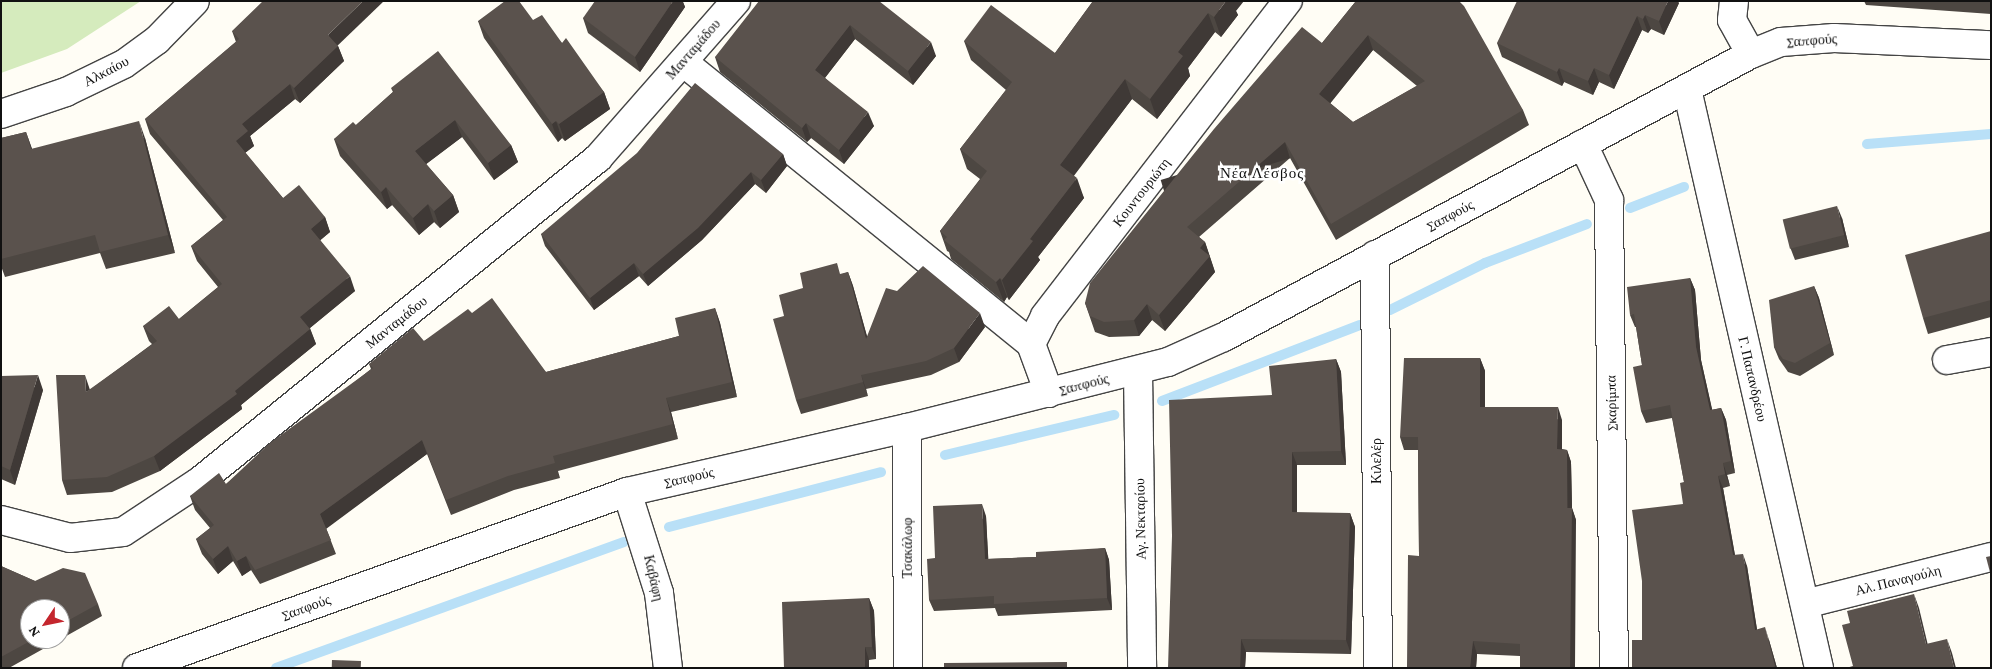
<!DOCTYPE html>
<meta charset="utf-8">
<style>
body{margin:0}
#map{position:relative;width:1992px;height:669px;overflow:hidden;background:#fffdf5;font-family:"Crimson Pro",serif}
div>[style]{position:absolute}
[style*='--x']{left:calc(var(--x)*1px);top:calc(var(--y)*1px);width:calc(var(--w)*1px);rotate:calc(var(--a)*1deg)}
.green>*{inset:0;background:#d5ebbd}
.stream>*{height:10px;margin:-5px;padding:0 5px;transform-origin:5px;border-radius:5px;background:#b9e0f7}
.roads{filter:drop-shadow(1px 0 #444) drop-shadow(-1px 0 #444) drop-shadow(0 1px #444) drop-shadow(0 -1px #444)}
.minor>*{height:28px;margin:-14px;padding:0 14px;transform-origin:14px;border-radius:14px;background:#fff}
.tertiary>*{height:28px;margin:-14px;padding:0 14px;transform-origin:14px;border-radius:14px;background:#fff}
.wall>*{inset:0;background:#4d4742}
.shaded-wall>*{inset:0;background:#3f3936;transform-origin:0 0}
.building>*{inset:0;background:#5a524d;transform-origin:0 0}
span{translate:-50% -50%;white-space:nowrap;text-align:center;line-height:1.15;-webkit-text-stroke:5px #fff;paint-order:stroke}
.street-label{font-size:14px;color:#111}
.neighbourhood-label{font-size:15px;color:#111;letter-spacing:1px}
.frame{position:absolute;inset:0;border:2px solid #111;pointer-events:none}
.north{position:absolute;left:20px;top:599px;width:50px;height:50px;box-sizing:border-box;background:#fff;border:1px solid #a0a0a0;border-radius:50%;rotate:236deg;font-size:14px;font-weight:700;line-height:20px;text-align:center;color:#111}
.north::after{content:'';display:block;margin:auto;width:18px;height:22px;background:#c4262e;clip-path:polygon(50% 0,100% 100%,50% 72%,0 100%)}
</style>
<div id="map">
<div class="green">
<i style="clip-path:polygon(1px 1px,141px 1px,67px 49px,1px 73px)"></i>
</div>
<div class="stream">
<i style="--x:1867;--y:144;--w:124;--a:-4.6"></i>
<i style="--x:1630;--y:208;--w:58;--a:-21.3"></i>
<i style="--x:1390;--y:310;--w:106;--a:-26.3"></i>
<i style="--x:1485;--y:263;--w:109;--a:-20.9"></i>
<i style="--x:1162;--y:401;--w:212;--a:-21"></i>
<i style="--x:945;--y:455;--w:174;--a:-13.3"></i>
<i style="--x:669;--y:527;--w:219;--a:-14.5"></i>
<i style="--x:276;--y:668;--w:370;--a:-19.9"></i>
</div>
<div class="roads">
<div class="minor">
<i style="--x:1734;--y:1;--w:19;--a:96"></i>
<i style="--x:1732;--y:20;--w:39;--a:61"></i>
<i style="--x:683;--y:62;--w:448;--a:39"></i>
<i style="--x:1687;--y:89;--w:594;--a:77.16"></i>
<i style="--x:1583;--y:144;--w:62;--a:65.1"></i>
<i style="--x:1609;--y:200;--w:468;--a:89.4"></i>
<i style="--x:1375;--y:255;--w:413;--a:89.6"></i>
<i style="--x:1947;--y:360;--w:45;--a:-10.3"></i>
<i style="--x:1138;--y:371;--w:297;--a:89.2"></i>
<i style="--x:1049;--y:393;--w:52;--a:-110.2"></i>
<i style="--x:1031;--y:344;--w:31;--a:-63"></i>
<i style="--x:1045;--y:316;--w:398;--a:-52.4"></i>
<i style="--x:907;--y:428;--w:240;--a:89.8"></i>
<i style="--x:627;--y:492;--w:106;--a:72.4"></i>
<i style="--x:659;--y:593;--w:76;--a:83.2"></i>
<i style="--x:1;--y:520;--w:71;--a:14.6"></i>
<i style="--x:70;--y:538;--w:53;--a:-6.5"></i>
<i style="--x:123;--y:532;--w:92;--a:-33.5"></i>
<i style="--x:200;--y:481;--w:513;--a:-39.06"></i>
<i style="--x:598;--y:158;--w:209;--a:-48.7"></i>
<i style="--x:1805;--y:604;--w:192;--a:-14.2"></i>
<i style="--x:137;--y:668;--w:521;--a:-19.76"></i>
<i style="--x:627;--y:492;--w:287;--a:-12.9"></i>
<i style="--x:907;--y:428;--w:269;--a:-14.2"></i>
<i style="--x:1168;--y:362;--w:61;--a:-24.1"></i>
<i style="--x:1224;--y:337;--w:598;--a:-28.24"></i>
<i style="--x:1751;--y:54;--w:32;--a:-22"></i>
<i style="--x:1781;--y:42;--w:53;--a:-4.3"></i>
<i style="--x:1834;--y:38;--w:157;--a:2.6"></i>
</div>
<div class="tertiary">
<i style="--x:1;--y:114;--w:69;--a:-18.7"></i>
<i style="--x:66;--y:92;--w:64;--a:-25.8"></i>
<i style="--x:124;--y:64;--w:41;--a:-36"></i>
<i style="--x:157;--y:40;--w:54;--a:-45.7"></i>
</div>
</div>
<div class="wall">
<i style="clip-path:polygon(1093px 1px,1236px 11px,1238px 15px,1221px 37px,1215px 32px,1188px 68px,1190px 76px,1157px 119px,1132px 99px,1073px 176px,1084px 198px,1038px 257px,1040px 260px,1009px 300px,1007px 297px,1004px 302px,951px 259px,949px 252px,947px 251px,940px 231px,980px 179px,967px 169px,960px 149px,1006px 90px,971px 60px,964px 41px,1055px 53px)"></i>
<i style="clip-path:polygon(evenodd,1356px 1px,1523px 110px,1529px 125px,1336px 240px,1290px 158px,1199px 237px,1205px 242px,1215px 272px,1165px 331px,1152px 320px,1139px 336px,1109px 337px,1095px 332px,1085px 303px,1322px 43px,1356px 1px,1373px 50px,1417px 86px,1353px 122px,1330px 103px,1373px 50px)"></i>
<i style="clip-path:polygon(1864px 1px,1991px 1px,1991px 14px,1866px 5px)"></i>
<i style="clip-path:polygon(683px 2px,685px 7px,640px 72px,588px 33px,583px 18px)"></i>
<i style="clip-path:polygon(1679px 3px,1664px 35px,1651px 29px,1648px 33px,1642px 30px,1614px 89px,1599px 82px,1593px 95px,1564px 82px,1562px 86px,1502px 57px,1497px 43px)"></i>
<i style="clip-path:polygon(882px 4px,936px 56px,913px 85px,855px 39px,825px 78px,874px 126px,844px 164px,811px 138px,807px 142px,720px 72px,715px 57px)"></i>
<i style="clip-path:polygon(533px 20px,562px 43px,604px 92px,610px 109px,565px 141px,562px 138px,558px 142px,484px 38px,478px 21px)"></i>
<i style="clip-path:polygon(232px 31px,338px 46px,344px 61px,300px 103px,295px 99px,250px 136px,254px 146px,245px 153px,283px 198px,325px 217px,330px 232px,320px 240px,355px 291px,310px 328px,316px 344px,241px 405px,242px 409px,160px 471px,112px 492px,67px 495px,62px 480px,90px 390px,152px 344px,149px 341px,143px 326px,179px 319px,218px 287px,197px 261px,191px 246px,223px 220px,150px 134px,145px 119px,236px 42px)"></i>
<i style="clip-path:polygon(391px 88px,511px 145px,518px 162px,494px 180px,462px 137px,426px 164px,453px 195px,459px 212px,440px 228px,434px 222px,419px 235px,392px 205px,387px 209px,340px 156px,334px 139px,356px 125px,393px 92px)"></i>
<i style="clip-path:polygon(26px 132px,32px 149px,145px 138px,175px 253px,106px 269px,100px 253px,5px 277px,1px 266px,1px 138px)"></i>
<i style="clip-path:polygon(783px 154px,787px 166px,766px 193px,755px 184px,702px 240px,648px 286px,639px 276px,594px 310px,545px 246px,541px 234px)"></i>
<i style="clip-path:polygon(1842px 218px,1849px 247px,1795px 260px,1790px 247px)"></i>
<i style="clip-path:polygon(1991px 231px,1991px 317px,1928px 334px,1923px 318px)"></i>
<i style="clip-path:polygon(848px 272px,853px 286px,867px 337px,985px 327px,959px 362px,931px 375px,866px 389px,868px 396px,801px 414px,796px 400px,803px 288px)"></i>
<i style="clip-path:polygon(1690px 278px,1695px 290px,1701px 360px,1712px 410px,1721px 408px,1726px 420px,1735px 473px,1727px 475px,1730px 486px,1723px 488px,1735px 555px,1747px 566px,1757px 630px,1769px 640px,1777px 668px,1632px 668px,1642px 640px,1683px 504px,1684px 482px,1672px 418px,1646px 423px,1641px 411px,1642px 365px,1636px 327px,1635px 327px,1630px 315px)"></i>
<i style="clip-path:polygon(1814px 286px,1819px 298px,1834px 355px,1800px 376px,1788px 372px,1779px 359px,1774px 347px)"></i>
<i style="clip-path:polygon(715px 308px,720px 323px,737px 397px,671px 412px,678px 439px,558px 471px,560px 478px,514px 490px,451px 515px,427px 454px,326px 528px,336px 554px,260px 584px,251px 570px,242px 576px,233px 561px,218px 574px,202px 554px,196px 539px,210px 528px,195px 510px,190px 496px,226px 484px,371px 369px,369px 364px,424px 341px,472px 313px,546px 372px,679px 336px)"></i>
<i style="clip-path:polygon(1480px 358px,1485px 371px,1485px 407px,1562px 420px,1562px 449px,1567px 450px,1571px 462px,1572px 508px,1576px 520px,1520px 656px,1477px 654px,1476px 668px,1407px 668px,1419px 556px,1418px 450px,1404px 450px,1400px 437px)"></i>
<i style="clip-path:polygon(1336px 359px,1341px 372px,1346px 465px,1297px 465px,1297px 513px,1350px 513px,1355px 527px,1351px 654px,1246px 652px,1245px 668px,1168px 668px,1272px 395px)"></i>
<i style="clip-path:polygon(1px 376px,43px 390px,15px 485px,1px 479px)"></i>
<i style="clip-path:polygon(986px 516px,988px 559px,1036px 557px,1105px 548px,1109px 560px,1112px 610px,998px 616px,995px 608px,934px 611px,929px 600px,935px 558px)"></i>
<i style="clip-path:polygon(evenodd,1px 566px,35px 581px,98px 604px,102px 616px,9px 668px,2px 668px,1px 666px,1px 566px,60px 609px,60px 639px,30px 639px,60px 609px)"></i>
<i style="clip-path:polygon(869px 598px,874px 611px,876px 659px,869px 660px,869px 668px,784px 668px)"></i>
</div>
<div class="shaded-wall">
<i style="clip-path:polygon(363px 1px,384px 1px,333px 50px,328px 35px)"></i>
<i style="clip-path:polygon(673px 1px,684px 1px,683px 2px,685px 7px,640px 72px,635px 57px)"></i>
<i style="clip-path:polygon(1226px 1px,1244px 1px,1236px 11px,1238px 15px,1221px 37px,1214px 17px)"></i>
<i style="clip-path:polygon(1668px 1px,1678px 1px,1679px 3px,1664px 35px,1659px 21px)"></i>
<i style="clip-path:polygon(1208px 13px,1215px 32px,1188px 68px,1190px 76px,1157px 119px,1150px 99px,1178px 52px)"></i>
<i style="clip-path:polygon(1645px 15px,1651px 29px,1648px 33px,1643px 19px)"></i>
<i style="clip-path:polygon(1637px 16px,1642px 30px,1614px 89px,1609px 75px)"></i>
<i style="clip-path:polygon(850px 25px,855px 39px,820px 84px,815px 70px)"></i>
<i style="clip-path:polygon(1368px 35px,1373px 50px,1325px 110px,1319px 94px)"></i>
<i style="clip-path:polygon(931px 42px,936px 56px,913px 85px,908px 71px)"></i>
<i style="clip-path:polygon(338px 46px,344px 61px,300px 103px,294px 88px)"></i>
<i style="clip-path:polygon(1559px 68px,1564px 82px,1562px 86px,1557px 72px)"></i>
<i style="clip-path:polygon(1594px 68px,1599px 82px,1593px 95px,1588px 81px)"></i>
<i style="clip-path:polygon(1125px 79px,1132px 99px,1067px 185px,1060px 165px)"></i>
<i style="clip-path:polygon(290px 84px,295px 99px,250px 136px,254px 146px,241px 156px,236px 141px,242px 124px)"></i>
<i style="clip-path:polygon(604px 92px,610px 109px,565px 141px,559px 124px)"></i>
<i style="clip-path:polygon(868px 112px,874px 126px,844px 164px,839px 150px)"></i>
<i style="clip-path:polygon(455px 120px,462px 137px,421px 168px,415px 151px)"></i>
<i style="clip-path:polygon(139px 121px,145px 138px,175px 253px,168px 235px)"></i>
<i style="clip-path:polygon(556px 121px,562px 138px,558px 142px,552px 124px)"></i>
<i style="clip-path:polygon(806px 123px,811px 138px,807px 142px,802px 128px)"></i>
<i style="clip-path:polygon(26px 132px,32px 149px,31px 149px)"></i>
<i style="left:1285px;top:142px;width:17px;height:130px;rotate:73deg"></i>
<i style="clip-path:polygon(511px 145px,518px 162px,494px 180px,488px 163px)"></i>
<i style="clip-path:polygon(783px 154px,787px 166px,766px 193px,761px 180px)"></i>
<i style="clip-path:polygon(751px 172px,755px 184px,702px 240px,648px 286px,643px 274px)"></i>
<i style="clip-path:polygon(1077px 178px,1084px 198px,1038px 257px,1040px 260px,1009px 300px,1002px 280px,1030px 239px)"></i>
<i style="clip-path:polygon(386px 187px,392px 205px,387px 209px,381px 192px)"></i>
<i style="clip-path:polygon(453px 195px,459px 212px,440px 228px,434px 211px)"></i>
<i style="clip-path:polygon(428px 204px,434px 222px,419px 235px,413px 218px)"></i>
<i style="clip-path:polygon(1837px 206px,1842px 218px,1849px 247px,1844px 235px)"></i>
<i style="clip-path:polygon(325px 217px,330px 232px,316px 244px,311px 229px)"></i>
<i style="clip-path:polygon(1205px 242px,1215px 272px,1165px 331px,1159px 315px,1200px 248px)"></i>
<i style="clip-path:polygon(634px 263px,639px 276px,594px 310px,590px 298px)"></i>
<i style="clip-path:polygon(848px 272px,853px 286px,872px 354px,866px 339px)"></i>
<i style="clip-path:polygon(350px 276px,355px 291px,305px 332px,300px 317px)"></i>
<i style="clip-path:polygon(1000px 278px,1007px 297px,1004px 302px,996px 282px)"></i>
<i style="clip-path:polygon(1690px 278px,1695px 290px,1701px 360px,1715px 422px,1710px 410px,1696px 347px)"></i>
<i style="clip-path:polygon(1814px 286px,1819px 298px,1834px 355px,1830px 343px)"></i>
<i style="clip-path:polygon(1147px 304px,1152px 320px,1139px 336px,1134px 320px)"></i>
<i style="clip-path:polygon(715px 308px,720px 323px,737px 397px,732px 382px)"></i>
<i style="clip-path:polygon(980px 313px,985px 327px,959px 362px,954px 348px)"></i>
<i style="clip-path:polygon(310px 329px,316px 344px,241px 405px,242px 409px,160px 471px,154px 456px)"></i>
<i style="clip-path:polygon(1480px 358px,1485px 371px,1485px 420px,1480px 407px)"></i>
<i style="clip-path:polygon(1336px 359px,1341px 372px,1346px 465px,1341px 451px)"></i>
<i style="clip-path:polygon(38px 375px,43px 390px,15px 485px,10px 470px)"></i>
<i style="clip-path:polygon(85px 375px,90px 390px,86px 392px)"></i>
<i style="clip-path:polygon(861px 375px,866px 389px,868px 396px,863px 382px)"></i>
<i style="clip-path:polygon(666px 398px,671px 412px,678px 439px,673px 424px)"></i>
<i style="clip-path:polygon(1558px 407px,1562px 420px,1562px 462px,1557px 449px)"></i>
<i style="clip-path:polygon(1721px 408px,1726px 420px,1735px 473px,1731px 461px)"></i>
<i style="clip-path:polygon(422px 440px,427px 454px,326px 529px,320px 514px)"></i>
<i style="clip-path:polygon(1567px 450px,1571px 462px,1572px 508px,1576px 520px,1575px 668px,1570px 668px)"></i>
<i style="clip-path:polygon(1292px 452px,1297px 465px,1297px 525px,1292px 512px)"></i>
<i style="clip-path:polygon(1723px 463px,1727px 475px,1730px 486px,1725px 474px)"></i>
<i style="clip-path:polygon(1718px 476px,1723px 488px,1737px 567px,1733px 555px)"></i>
<i style="clip-path:polygon(982px 504px,986px 516px,989px 571px,985px 559px)"></i>
<i style="clip-path:polygon(1350px 513px,1355px 527px,1351px 654px,1346px 640px)"></i>
<i style="clip-path:polygon(228px 546px,233px 561px,218px 574px,213px 559px)"></i>
<i style="clip-path:polygon(1105px 548px,1109px 560px,1112px 610px,1107px 598px)"></i>
<i style="clip-path:polygon(1743px 554px,1747px 566px,1759px 642px,1755px 630px)"></i>
<i style="clip-path:polygon(246px 556px,251px 570px,242px 576px,237px 561px)"></i>
<i style="clip-path:polygon(1914px 594px,1919px 608px,1931px 658px,1926px 644px)"></i>
<i style="clip-path:polygon(869px 598px,874px 611px,876px 659px,872px 647px)"></i>
<i style="clip-path:polygon(1765px 627px,1769px 640px,1777px 668px,1776px 668px,1775px 666px)"></i>
<i style="clip-path:polygon(1241px 639px,1246px 652px,1245px 668px,1240px 668px)"></i>
<i style="clip-path:polygon(1947px 639px,1952px 653px,1956px 668px,1954px 668px)"></i>
<i style="clip-path:polygon(1473px 641px,1477px 654px,1476px 668px,1470px 668px)"></i>
<i style="clip-path:polygon(865px 647px,869px 660px,869px 668px,865px 668px)"></i>
</div>
<div class="building">
<i style="clip-path:polygon(263px 1px,363px 1px,328px 35px,338px 46px,294px 88px,290px 84px,242px 124px,248px 131px,236px 141px,283px 198px,299px 185px,325px 217px,311px 229px,350px 276px,300px 317px,310px 329px,235px 391px,237px 394px,154px 456px,107px 477px,62px 480px,56px 375px,85px 375px,86px 392px,157px 341px,143px 326px,169px 306px,179px 319px,222px 284px,191px 246px,227px 217px,145px 119px,239px 39px,232px 31px)"></i>
<i style="clip-path:polygon(505px 1px,519px 1px,533px 20px,542px 15px,562px 43px,566px 38px,604px 92px,559px 124px,556px 121px,552px 124px,478px 21px)"></i>
<i style="clip-path:polygon(595px 1px,673px 1px,635px 57px,583px 18px)"></i>
<i style="clip-path:polygon(759px 1px,879px 1px,931px 42px,908px 71px,850px 25px,815px 70px,868px 112px,839px 150px,806px 123px,802px 128px,715px 57px)"></i>
<i style="clip-path:polygon(1093px 1px,1226px 1px,1214px 17px,1208px 13px,1178px 52px,1183px 56px,1150px 99px,1125px 79px,1060px 165px,1077px 178px,1030px 239px,1033px 241px,1002px 280px,1000px 278px,996px 282px,944px 240px,947px 237px,940px 231px,987px 171px,960px 149px,1012px 82px,964px 41px,991px 5px,1055px 53px)"></i>
<i style="clip-path:polygon(evenodd,1356px 1px,1459px 1px,1464px 6px,1523px 110px,1331px 224px,1285px 142px,1187px 227px,1205px 242px,1200px 248px,1210px 256px,1159px 315px,1147px 304px,1134px 320px,1104px 322px,1090px 316px,1085px 303px,1090px 283px,1214px 129px,1302px 27px,1322px 43px,1356px 1px,1368px 35px,1425px 81px,1353px 122px,1319px 94px,1368px 35px)"></i>
<i style="clip-path:polygon(1517px 1px,1668px 1px,1659px 21px,1645px 15px,1643px 19px,1637px 16px,1609px 75px,1594px 68px,1588px 81px,1559px 68px,1557px 72px,1497px 43px)"></i>
<i style="clip-path:polygon(1975px 1px,1991px 1px,1991px 2px)"></i>
<i style="clip-path:polygon(438px 51px,511px 145px,488px 163px,455px 120px,415px 151px,453px 195px,434px 211px,428px 204px,413px 218px,386px 187px,381px 192px,334px 139px,353px 122px,356px 125px,394px 91px,391px 88px)"></i>
<i style="clip-path:polygon(695px 83px,783px 154px,761px 180px,751px 172px,698px 228px,643px 274px,634px 263px,590px 298px,541px 234px,637px 153px)"></i>
<i style="clip-path:polygon(139px 121px,168px 235px,100px 252px,95px 235px,1px 259px,1px 138px,26px 132px,31px 149px)"></i>
<i style="left:1837px;top:206px;width:30px;height:56px;rotate:76deg"></i>
<i style="clip-path:polygon(1991px 231px,1991px 300px,1923px 318px,1905px 255px)"></i>
<i style="clip-path:polygon(837px 263px,840px 274px,848px 272px,866px 339px,886px 288px,897px 291px,923px 266px,980px 313px,954px 348px,926px 361px,861px 375px,863px 382px,796px 400px,773px 319px,784px 316px,779px 295px,803px 288px,800px 273px)"></i>
<i style="clip-path:polygon(1690px 278px,1696px 347px,1710px 410px,1721px 408px,1731px 461px,1723px 463px,1725px 474px,1718px 476px,1733px 555px,1743px 554px,1755px 630px,1765px 627px,1775px 666px,1772px 668px,1632px 668px,1632px 640px,1642px 640px,1642px 581px,1632px 510px,1683px 504px,1680px 483px,1684px 482px,1670px 405px,1641px 411px,1633px 367px,1642px 365px,1634px 314px,1630px 315px,1627px 287px)"></i>
<i style="clip-path:polygon(1814px 286px,1830px 343px,1795px 363px,1783px 359px,1774px 347px,1769px 300px)"></i>
<i style="clip-path:polygon(492px 298px,546px 372px,679px 336px,675px 318px,715px 308px,732px 382px,666px 398px,673px 424px,553px 456px,555px 463px,508px 476px,446px 500px,422px 440px,320px 514px,331px 540px,255px 570px,246px 556px,237px 561px,228px 546px,213px 559px,196px 539px,214px 525px,190px 496px,219px 473px,226px 484px,270px 443px,373px 368px,369px 364px,413px 328px,424px 341px,468px 309px,472px 313px)"></i>
<i style="clip-path:polygon(1404px 358px,1480px 358px,1480px 407px,1558px 407px,1557px 449px,1567px 450px,1567px 508px,1572px 508px,1570px 668px,1520px 668px,1520px 644px,1473px 641px,1470px 668px,1407px 668px,1408px 555px,1419px 556px,1418px 437px,1400px 437px)"></i>
<i style="clip-path:polygon(1336px 359px,1341px 451px,1292px 452px,1292px 512px,1350px 513px,1346px 640px,1241px 639px,1240px 668px,1168px 668px,1172px 536px,1169px 400px,1272px 395px,1269px 366px)"></i>
<i style="clip-path:polygon(38px 375px,10px 470px,1px 466px,1px 376px)"></i>
<i style="clip-path:polygon(982px 504px,985px 559px,1036px 557px,1036px 552px,1105px 548px,1107px 598px,994px 604px,994px 596px,929px 600px,927px 559px,935px 558px,933px 506px)"></i>
<i style="clip-path:polygon(1991px 556px,1991px 576px,1986px 557px)"></i>
<i style="clip-path:polygon(1px 566px,35px 581px,63px 568px,85px 573px,98px 604px,60px 625px,60px 609px,30px 609px,30px 639px,34px 639px,1px 657px)"></i>
<i style="clip-path:polygon(1914px 594px,1926px 644px,1947px 639px,1954px 668px,1846px 668px,1853px 666px,1842px 625px,1850px 623px,1847px 611px)"></i>
<i style="clip-path:polygon(869px 598px,872px 647px,865px 647px,865px 668px,784px 668px,782px 602px)"></i>
<i style="left:332px;top:660px;width:29px;height:8px;rotate:2deg"></i>
<i style="clip-path:polygon(1067px 662px,1067px 668px,944px 668px,944px 663px)"></i>
</div>
<div class="street-label">
<span style="left:1812px;top:40px;rotate:-4deg">Σαπφούς</span>
<span style="left:693px;top:49px;rotate:-49deg">Μανταμάδου</span>
<span style="left:106px;top:71px;rotate:-28deg">Αλκαίου</span>
<span style="left:1141px;top:192px;rotate:-52deg">Κουντουριώτη</span>
<span style="left:1450px;top:215px;rotate:-28deg">Σαπφούς</span>
<span style="left:396px;top:322px;rotate:-39deg">Μανταμάδου</span>
<span style="left:1753px;top:379px;rotate:77deg">Γ. Παπανδρέου</span>
<span style="left:1084px;top:384px;rotate:-14deg">Σαπφούς</span>
<span style="left:1611px;top:403px;rotate:-91deg">Σκαρίμπα</span>
<span style="left:1376px;top:461px;rotate:-90deg">Κιλελέρ</span>
<span style="left:689px;top:477px;rotate:-13deg">Σαπφούς</span>
<span style="left:1140px;top:519px;rotate:-91deg">Αγ. Νεκταρίου</span>
<span style="left:907px;top:548px;rotate:-90deg">Τσακάλωφ</span>
<span style="left:654px;top:578px;rotate:77deg">Καβάφη</span>
<span style="left:1898px;top:580px;rotate:-14deg">Αλ. Παναγούλη</span>
<span style="left:306px;top:607px;rotate:-20deg">Σαπφούς</span>
</div>
<div class="neighbourhood-label">
<span style="left:1262px;top:174px">Νέα Λέσβος</span>
</div>
<div class="frame"></div>
<div class="north">N</div>
</div>
